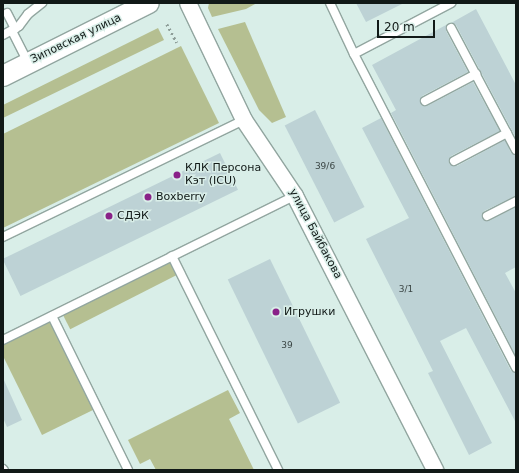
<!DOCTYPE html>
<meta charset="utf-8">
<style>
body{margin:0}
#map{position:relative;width:519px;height:473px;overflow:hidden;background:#d9eee8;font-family:"DejaVu Sans",sans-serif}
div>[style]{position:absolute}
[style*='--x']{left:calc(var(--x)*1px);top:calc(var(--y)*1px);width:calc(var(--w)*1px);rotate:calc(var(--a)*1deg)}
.green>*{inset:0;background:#b5bf91;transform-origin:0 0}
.building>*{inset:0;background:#bdd2d5;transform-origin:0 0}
.path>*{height:2.5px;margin-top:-1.25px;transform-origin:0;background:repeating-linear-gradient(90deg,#8d9d98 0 2px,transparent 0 5px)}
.roads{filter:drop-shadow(1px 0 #92a6a0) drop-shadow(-1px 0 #92a6a0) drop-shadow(0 1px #92a6a0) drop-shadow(0 -1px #92a6a0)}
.service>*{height:8px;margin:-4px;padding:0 4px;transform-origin:4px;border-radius:4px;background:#fff}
.minor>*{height:16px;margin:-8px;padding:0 8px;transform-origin:8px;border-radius:8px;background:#fff}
.tertiary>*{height:20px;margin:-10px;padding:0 10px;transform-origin:10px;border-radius:10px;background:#fff}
.dots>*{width:11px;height:11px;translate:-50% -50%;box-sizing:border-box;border:2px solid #d9eee8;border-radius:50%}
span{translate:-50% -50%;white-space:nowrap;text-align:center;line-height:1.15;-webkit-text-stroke:3px #d9eee8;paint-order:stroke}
.number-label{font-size:9px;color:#3c4746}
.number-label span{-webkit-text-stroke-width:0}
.street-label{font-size:11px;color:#111917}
.poi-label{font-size:11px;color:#111917}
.left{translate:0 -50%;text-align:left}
.frame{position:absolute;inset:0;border:4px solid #111917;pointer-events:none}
.scale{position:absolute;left:377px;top:20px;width:58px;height:18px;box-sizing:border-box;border:2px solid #111917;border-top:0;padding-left:5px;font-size:12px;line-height:14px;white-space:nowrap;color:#111917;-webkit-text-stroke:3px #d9eee8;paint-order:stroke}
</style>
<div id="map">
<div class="green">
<i style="clip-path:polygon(209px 3px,257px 3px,246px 9px,212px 17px,208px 8px)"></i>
<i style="clip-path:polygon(245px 22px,286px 117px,272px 123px,259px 110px,218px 29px)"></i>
<i style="clip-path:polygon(158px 28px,164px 40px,3px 118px,3px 105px)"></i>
<i style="clip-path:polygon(181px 46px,219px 123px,3px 228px,3px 134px)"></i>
<i style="left:169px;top:261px;width:16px;height:119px;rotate:63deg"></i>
<i style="clip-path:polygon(51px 319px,95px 409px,42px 435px,3px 356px,3px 343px)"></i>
<i style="clip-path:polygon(228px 390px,240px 413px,229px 419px,254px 470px,156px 470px,150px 459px,140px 464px,128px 440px)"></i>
</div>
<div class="building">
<i style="clip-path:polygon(356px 3px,404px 3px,366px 22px)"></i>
<i style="clip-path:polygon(476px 9px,516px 85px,516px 138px,456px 25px,451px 23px)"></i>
<i style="clip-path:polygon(446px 25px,446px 31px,468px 72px,422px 96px,420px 101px,422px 106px,427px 106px,473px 82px,500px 131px,451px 156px,449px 160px,449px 164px,457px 166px,505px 140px,511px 153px,516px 155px,516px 196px,484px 211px,482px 216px,484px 220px,489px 221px,516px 207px,516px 267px,505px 273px,516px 293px,516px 356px,391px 113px,396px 110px,372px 65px)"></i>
<i style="left:315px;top:110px;width:109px;height:34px;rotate:63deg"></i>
<i style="clip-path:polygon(381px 118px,511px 371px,516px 373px,516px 423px,466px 328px,440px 341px,492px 443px,469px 455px,428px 373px,433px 371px,366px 239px,409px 218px,362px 128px)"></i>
<i style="left:220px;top:153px;width:41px;height:242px;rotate:64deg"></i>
<i style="left:270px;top:259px;width:160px;height:47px;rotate:64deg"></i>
<i style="clip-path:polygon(3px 378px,22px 420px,7px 427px,3px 418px)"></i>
</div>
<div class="path">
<i style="--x:167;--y:24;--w:21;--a:62"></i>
</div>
<div class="roads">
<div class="service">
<i style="--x:330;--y:3;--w:56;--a:64.8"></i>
<i style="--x:354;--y:54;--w:353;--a:62.7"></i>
<i style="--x:7;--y:13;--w:18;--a:63"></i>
<i style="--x:451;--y:28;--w:138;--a:62"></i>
<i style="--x:12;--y:31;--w:36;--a:63"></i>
<i style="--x:3;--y:35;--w:18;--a:-29"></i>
<i style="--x:19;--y:26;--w:15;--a:-53"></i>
<i style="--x:28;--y:14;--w:18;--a:-38"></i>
<i style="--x:354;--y:54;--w:110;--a:-27.7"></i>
<i style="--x:425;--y:101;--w:58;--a:-27.9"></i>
<i style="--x:454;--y:161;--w:60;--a:-27.8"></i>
<i style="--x:487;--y:216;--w:33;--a:-27"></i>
<i style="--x:3;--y:237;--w:268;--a:-25.9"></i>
<i style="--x:172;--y:256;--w:239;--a:63.6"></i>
<i style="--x:52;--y:316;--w:172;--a:63.7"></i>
<i style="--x:3;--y:340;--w:326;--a:-26.3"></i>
<i style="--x:3;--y:469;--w:1;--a:45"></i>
</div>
<div class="minor">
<i style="--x:188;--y:3;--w:130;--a:64.4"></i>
<i style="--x:244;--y:120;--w:92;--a:56.1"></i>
<i style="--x:295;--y:196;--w:308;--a:62.9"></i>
</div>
<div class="tertiary">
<i style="--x:3;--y:76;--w:163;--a:-26.6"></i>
</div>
</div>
<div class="dots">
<i style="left:177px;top:175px;background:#892188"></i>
<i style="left:148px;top:197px;background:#892188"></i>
<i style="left:109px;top:216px;background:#892188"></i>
<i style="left:276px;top:312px;background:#892188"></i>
</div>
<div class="number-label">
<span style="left:325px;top:166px">39/6</span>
<span style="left:406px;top:289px">3/1</span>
<span style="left:287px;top:345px">39</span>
</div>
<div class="street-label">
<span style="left:76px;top:39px;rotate:-26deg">Зиповская улица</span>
<span style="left:315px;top:234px;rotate:62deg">улица Байбакова</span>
</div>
<div class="poi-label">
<span class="left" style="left:185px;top:175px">КЛК Персона<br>Кэт (ICU)</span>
<span class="left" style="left:156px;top:197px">Boxberry</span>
<span class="left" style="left:117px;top:216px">СДЭК</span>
<span class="left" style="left:284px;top:312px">Игрушки</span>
</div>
<div class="frame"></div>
<div class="scale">20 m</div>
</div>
